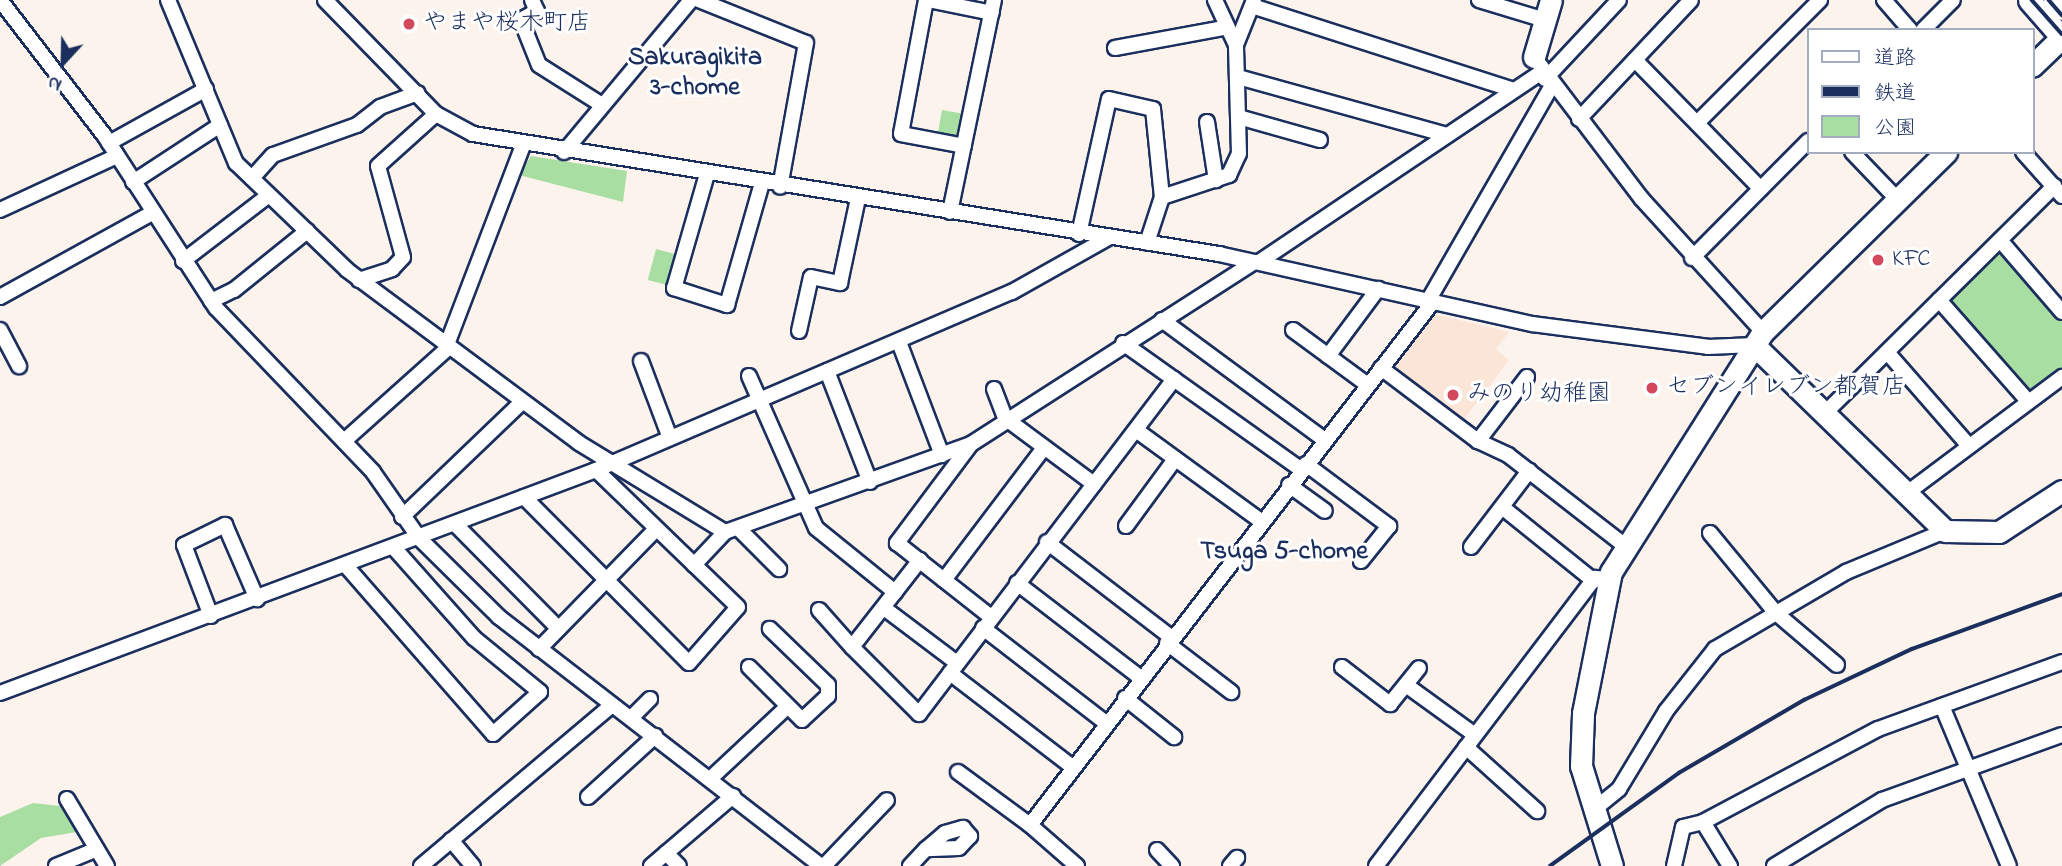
<!DOCTYPE html>
<meta charset="utf-8">
<style>
body{margin:0}
#map{position:relative;width:2062px;height:866px;overflow:hidden;background:#fdf3ed;font-family:"Indie Flower","Klee One",sans-serif}
div>[style]{position:absolute}
[style*='--x']{left:calc(var(--x)*1px);top:calc(var(--y)*1px);width:calc(var(--w)*1px);rotate:calc(var(--a)*1deg)}
.built>*{inset:0;background:#fae5d7}
.green>*{inset:0;background:#a8dea1;transform-origin:0 0}
.roads{filter:drop-shadow(2px 0 #1b2f5e) drop-shadow(-2px 0 #1b2f5e) drop-shadow(0 2px #1b2f5e) drop-shadow(0 -2px #1b2f5e)}
.street>*{height:14px;margin:-7px;padding:0 7px;transform-origin:7px;border-radius:7px;background:#fff}
.secondary>*{height:21px;margin:-10.5px;padding:0 10.5px;transform-origin:10.5px;border-radius:10.5px;background:#fff}
.rail>*{height:3.5px;margin:-1.75px;padding:0 1.75px;transform-origin:1.75px;border-radius:1.75px;background:#1b2f5e}
.dots>*{width:19px;height:19px;translate:-50% -50%;box-sizing:border-box;border:4px solid #fff;border-radius:50%}
span{translate:-50% -50%;white-space:nowrap;text-align:center;line-height:1.15;-webkit-text-stroke:6px #fff;paint-order:stroke}
.poi-label{font-size:24px;color:#1b2f5e}
.left{translate:0 -50%;text-align:left}
.neighbourhood-label{font-size:26px;color:#1b2f5e;font-weight:700}
.legend{position:absolute;left:1807px;top:28px;width:228px;height:126px;box-sizing:border-box;background:#fff;border:2px solid #a4acbf;margin:0;padding:9px 12px;list-style:none;font-size:21px;color:#1b2f5e}
.legend li{display:flex;align-items:center;gap:14px;height:35px}
.legend b{width:35px;border:2px solid #a4acbf}
.north{position:absolute;left:28px;top:28px;width:70px;height:70px;-webkit-text-stroke:5px #fff;paint-order:stroke;rotate:202deg;font-size:19px;font-weight:700;line-height:28px;text-align:center;color:#1b2f5e}
.north::after{content:'';display:block;margin:auto;width:24px;height:32px;background:#1b2f5e;clip-path:polygon(50% 0,100% 100%,50% 72%,0 100%)}
</style>
<div id="map">
<div class="built">
<i style="clip-path:polygon(1434px 314px,1509px 332px,1496px 349px,1509px 360px,1462px 422px,1386px 368px)"></i>
</div>
<div class="green">
<i style="left:942px;top:110px;width:23px;height:26px;rotate:10deg"></i>
<i style="clip-path:polygon(531px 156px,627px 171px,623px 202px,519px 175px)"></i>
<i style="left:656px;top:249px;width:24px;height:32px;rotate:15deg"></i>
<i style="clip-path:polygon(1996px 249px,2004px 249px,2062px 317px,2062px 370px,2033px 392px,1951px 302px,1951px 293px)"></i>
<i style="clip-path:polygon(33px 803px,60px 806px,95px 829px,41px 838px,0 866px,0 817px)"></i>
</div>
<div class="roads">
<div class="street">
<i style="--x:0;--y:0;--w:170;--a:52.4"></i>
<i style="--x:104;--y:135;--w:206;--a:57.1"></i>
<i style="--x:216;--y:308;--w:227;--a:46.2"></i>
<i style="--x:373;--y:472;--w:82;--a:55"></i>
<i style="--x:420;--y:539;--w:111;--a:44.6"></i>
<i style="--x:499;--y:617;--w:407;--a:37.7"></i>
<i style="--x:168;--y:0;--w:177;--a:67.4"></i>
<i style="--x:236;--y:163;--w:154;--a:43.9"></i>
<i style="--x:347;--y:270;--w:289;--a:36.7"></i>
<i style="--x:579;--y:443;--w:171;--a:31.4"></i>
<i style="--x:725;--y:532;--w:261;--a:-19.7"></i>
<i style="--x:971;--y:444;--w:337;--a:-32.7"></i>
<i style="--x:325;--y:0;--w:159;--a:45.8"></i>
<i style="--x:436;--y:114;--w:42;--a:28.4"></i>
<i style="--x:473;--y:134;--w:756;--a:9.14"></i>
<i style="--x:1219;--y:254;--w:321;--a:12.6"></i>
<i style="--x:1532;--y:324;--w:177;--a:7.4"></i>
<i style="--x:1708;--y:347;--w:46;--a:-2.5"></i>
<i style="--x:532;--y:0;--w:12;--a:66"></i>
<i style="--x:537;--y:11;--w:18;--a:151"></i>
<i style="--x:521;--y:20;--w:48;--a:68.2"></i>
<i style="--x:539;--y:65;--w:75;--a:32.4"></i>
<i style="--x:699;--y:0;--w:115;--a:21.9"></i>
<i style="--x:806;--y:43;--w:146;--a:100.2"></i>
<i style="--x:926;--y:0;--w:136;--a:100.6"></i>
<i style="--x:901;--y:134;--w:64;--a:10.8"></i>
<i style="--x:928;--y:0;--w:65;--a:11.5"></i>
<i style="--x:1479;--y:0;--w:69;--a:16.9"></i>
<i style="--x:1884;--y:0;--w:40;--a:49"></i>
<i style="--x:1252;--y:6;--w:274;--a:17.8"></i>
<i style="--x:1923;--y:30;--w:42;--a:-45"></i>
<i style="--x:1236;--y:45;--w:48;--a:-68.2"></i>
<i style="--x:1115;--y:48;--w:111;--a:-10.4"></i>
<i style="--x:1534;--y:57;--w:177;--a:52.8"></i>
<i style="--x:1641;--y:198;--w:181;--a:47.7"></i>
<i style="--x:1635;--y:60;--w:180;--a:45.7"></i>
<i style="--x:1238;--y:77;--w:217;--a:15.5"></i>
<i style="--x:1545;--y:79;--w:108;--a:-46.9"></i>
<i style="--x:1242;--y:118;--w:81;--a:15.8"></i>
<i style="--x:1579;--y:119;--w:163;--a:-46.7"></i>
<i style="--x:1207;--y:122;--w:59;--a:81.2"></i>
<i style="--x:1697;--y:123;--w:174;--a:-45"></i>
<i style="--x:109;--y:143;--w:111;--a:-29.1"></i>
<i style="--x:564;--y:152;--w:198;--a:-50.1"></i>
<i style="--x:1852;--y:152;--w:66;--a:46.2"></i>
<i style="--x:2023;--y:152;--w:59;--a:48.4"></i>
<i style="--x:707;--y:174;--w:119;--a:106.1"></i>
<i style="--x:674;--y:288;--w:56;--a:17.8"></i>
<i style="--x:727;--y:305;--w:127;--a:-74"></i>
<i style="--x:252;--y:178;--w:31;--a:-48"></i>
<i style="--x:273;--y:155;--w:89;--a:-19.7"></i>
<i style="--x:357;--y:125;--w:29;--a:-38"></i>
<i style="--x:380;--y:107;--w:40;--a:-20.2"></i>
<i style="--x:133;--y:182;--w:104;--a:-33.2"></i>
<i style="--x:1162;--y:197;--w:71;--a:-18.2"></i>
<i style="--x:1229;--y:175;--w:23;--a:-65"></i>
<i style="--x:1239;--y:154;--w:109;--a:-91.6"></i>
<i style="--x:1236;--y:45;--w:50;--a:-115"></i>
<i style="--x:0;--y:210;--w:129;--a:-24.8"></i>
<i style="--x:950;--y:212;--w:217;--a:-78.3"></i>
<i style="--x:1079;--y:234;--w:138;--a:-77.5"></i>
<i style="--x:1109;--y:99;--w:45;--a:12.8"></i>
<i style="--x:1153;--y:109;--w:88;--a:84.2"></i>
<i style="--x:1162;--y:197;--w:48;--a:108.1"></i>
<i style="--x:2000;--y:240;--w:95;--a:49.3"></i>
<i style="--x:1692;--y:258;--w:165;--a:-45.2"></i>
<i style="--x:183;--y:261;--w:108;--a:-37.5"></i>
<i style="--x:1259;--y:262;--w:339;--a:-33.9"></i>
<i style="--x:359;--y:280;--w:35;--a:-18"></i>
<i style="--x:392;--y:269;--w:16;--a:-47"></i>
<i style="--x:403;--y:257;--w:94;--a:-105.4"></i>
<i style="--x:378;--y:166;--w:78;--a:-41.9"></i>
<i style="--x:0;--y:297;--w:174;--a:-28.9"></i>
<i style="--x:1939;--y:300;--w:135;--a:48.6"></i>
<i style="--x:211;--y:301;--w:25;--a:-26"></i>
<i style="--x:234;--y:290;--w:94;--a:-38.9"></i>
<i style="--x:1428;--y:301;--w:247;--a:-60.1"></i>
<i style="--x:1162;--y:320;--w:202;--a:36.4"></i>
<i style="--x:0;--y:330;--w:41;--a:62.2"></i>
<i style="--x:1293;--y:330;--w:93;--a:36.3"></i>
<i style="--x:799;--y:331;--w:55;--a:-77.5"></i>
<i style="--x:811;--y:277;--w:30;--a:12"></i>
<i style="--x:840;--y:283;--w:87;--a:-78"></i>
<i style="--x:899;--y:342;--w:121;--a:69.2"></i>
<i style="--x:1123;--y:343;--w:219;--a:35.4"></i>
<i style="--x:446;--y:347;--w:216;--a:-69.1"></i>
<i style="--x:1887;--y:352;--w:125;--a:48.9"></i>
<i style="--x:1328;--y:356;--w:84;--a:-53.3"></i>
<i style="--x:641;--y:361;--w:82;--a:69.4"></i>
<i style="--x:1381;--y:368;--w:121;--a:37"></i>
<i style="--x:827;--y:371;--w:119;--a:68.8"></i>
<i style="--x:749;--y:376;--w:166;--a:66.2"></i>
<i style="--x:816;--y:528;--w:102;--a:39"></i>
<i style="--x:1527;--y:377;--w:81;--a:127.4"></i>
<i style="--x:1478;--y:441;--w:33;--a:25"></i>
<i style="--x:1508;--y:455;--w:147;--a:37.8"></i>
<i style="--x:994;--y:389;--w:31;--a:69"></i>
<i style="--x:1005;--y:418;--w:111;--a:36.6"></i>
<i style="--x:1827;--y:411;--w:320;--a:-44.7"></i>
<i style="--x:1136;--y:430;--w:156;--a:36.1"></i>
<i style="--x:344;--y:441;--w:140;--a:-41.8"></i>
<i style="--x:971;--y:444;--w:124;--a:126.8"></i>
<i style="--x:897;--y:543;--w:120;--a:38.2"></i>
<i style="--x:1306;--y:464;--w:104;--a:36.8"></i>
<i style="--x:1389;--y:526;--w:45;--a:128.7"></i>
<i style="--x:1289;--y:485;--w:44;--a:35.8"></i>
<i style="--x:1907;--y:493;--w:194;--a:-36.8"></i>
<i style="--x:524;--y:497;--w:234;--a:45.2"></i>
<i style="--x:689;--y:663;--w:74;--a:-48.8"></i>
<i style="--x:738;--y:607;--w:197;--a:-136"></i>
<i style="--x:1502;--y:507;--w:118;--a:38.8"></i>
<i style="--x:402;--y:517;--w:166;--a:-43.8"></i>
<i style="--x:456;--y:525;--w:146;--a:45.3"></i>
<i style="--x:1126;--y:526;--w:83;--a:-53.8"></i>
<i style="--x:741;--y:531;--w:54;--a:45"></i>
<i style="--x:1710;--y:533;--w:104;--a:50.5"></i>
<i style="--x:1776;--y:613;--w:80;--a:40.4"></i>
<i style="--x:1047;--y:542;--w:158;--a:37.5"></i>
<i style="--x:1471;--y:547;--w:96;--a:-52.7"></i>
<i style="--x:920;--y:560;--w:110;--a:128"></i>
<i style="--x:852;--y:647;--w:95;--a:45"></i>
<i style="--x:919;--y:714;--w:421;--a:-52.7"></i>
<i style="--x:694;--y:565;--w:45;--a:-46.8"></i>
<i style="--x:347;--y:567;--w:222;--a:48.8"></i>
<i style="--x:493;--y:734;--w:63;--a:-41.8"></i>
<i style="--x:540;--y:692;--w:85;--a:-140.7"></i>
<i style="--x:474;--y:638;--w:119;--a:-131.6"></i>
<i style="--x:944;--y:580;--w:166;--a:-52.9"></i>
<i style="--x:1017;--y:583;--w:156;--a:37.5"></i>
<i style="--x:884;--y:608;--w:91;--a:37"></i>
<i style="--x:819;--y:610;--w:50;--a:48.3"></i>
<i style="--x:211;--y:616;--w:76;--a:-110.8"></i>
<i style="--x:184;--y:545;--w:46;--a:-26"></i>
<i style="--x:225;--y:525;--w:81;--a:66.6"></i>
<i style="--x:983;--y:628;--w:157;--a:37.7"></i>
<i style="--x:1167;--y:643;--w:81;--a:37.4"></i>
<i style="--x:539;--y:649;--w:168;--a:-45.7"></i>
<i style="--x:749;--y:667;--w:75;--a:45"></i>
<i style="--x:802;--y:720;--w:35;--a:-43"></i>
<i style="--x:828;--y:696;--w:11;--a:-90"></i>
<i style="--x:828;--y:685;--w:81;--a:-136"></i>
<i style="--x:1342;--y:667;--w:61;--a:37.6"></i>
<i style="--x:1390;--y:704;--w:46;--a:-51.1"></i>
<i style="--x:950;--y:673;--w:156;--a:37.5"></i>
<i style="--x:1406;--y:685;--w:85;--a:35.9"></i>
<i style="--x:0;--y:693;--w:636;--a:-20.51"></i>
<i style="--x:596;--y:470;--w:452;--a:-23.2"></i>
<i style="--x:1012;--y:292;--w:110;--a:-29.4"></i>
<i style="--x:1125;--y:698;--w:63;--a:38.5"></i>
<i style="--x:1942;--y:706;--w:173;--a:67.3"></i>
<i style="--x:631;--y:718;--w:27;--a:-45"></i>
<i style="--x:1466;--y:747;--w:96;--a:42"></i>
<i style="--x:958;--y:772;--w:89;--a:36.4"></i>
<i style="--x:710;--y:779;--w:105;--a:-43.1"></i>
<i style="--x:588;--y:797;--w:91;--a:-42.3"></i>
<i style="--x:67;--y:799;--w:78;--a:59.2"></i>
<i style="--x:1592;--y:811;--w:35;--a:-39"></i>
<i style="--x:1619;--y:789;--w:91;--a:-58.9"></i>
<i style="--x:1666;--y:711;--w:79;--a:-51.7"></i>
<i style="--x:1715;--y:649;--w:152;--a:-30.4"></i>
<i style="--x:1846;--y:572;--w:107;--a:-22.5"></i>
<i style="--x:1703;--y:822;--w:198;--a:-28"></i>
<i style="--x:1878;--y:729;--w:196;--a:-20"></i>
<i style="--x:451;--y:840;--w:34;--a:50"></i>
<i style="--x:1157;--y:850;--w:22;--a:47"></i>
<i style="--x:666;--y:853;--w:18;--a:45"></i>
<i style="--x:56;--y:866;--w:44;--a:-22.5"></i>
<i style="--x:421;--y:866;--w:250;--a:-40.1"></i>
<i style="--x:651;--y:866;--w:108;--a:-40.5"></i>
<i style="--x:824;--y:866;--w:91;--a:-46.3"></i>
<i style="--x:910;--y:866;--w:23;--a:-47"></i>
<i style="--x:926;--y:849;--w:25;--a:-40"></i>
<i style="--x:945;--y:833;--w:19;--a:-16"></i>
<i style="--x:963;--y:828;--w:11;--a:49"></i>
<i style="--x:970;--y:836;--w:16;--a:133"></i>
<i style="--x:959;--y:848;--w:33;--a:178"></i>
<i style="--x:1077;--y:866;--w:62;--a:-138.9"></i>
<i style="--x:1030;--y:825;--w:659;--a:-52.4"></i>
<i style="--x:1230;--y:866;--w:11;--a:-49"></i>
<i style="--x:1376;--y:866;--w:362;--a:-52.8"></i>
<i style="--x:1595;--y:578;--w:14;--a:4"></i>
<i style="--x:1674;--y:866;--w:40;--a:-77"></i>
<i style="--x:1683;--y:827;--w:21;--a:-14"></i>
<i style="--x:1703;--y:822;--w:52;--a:58.5"></i>
<i style="--x:1774;--y:866;--w:127;--a:-31.4"></i>
<i style="--x:1882;--y:800;--w:191;--a:-19.9"></i>
</div>
<div class="secondary">
<i style="--x:2029;--y:0;--w:50;--a:49"></i>
<i style="--x:2054;--y:0;--w:12;--a:48"></i>
<i style="--x:1534;--y:57;--w:59;--a:-73.4"></i>
<i style="--x:2032;--y:66;--w:42;--a:-44"></i>
<i style="--x:1754;--y:345;--w:267;--a:44.2"></i>
<i style="--x:1945;--y:531;--w:54;--a:1.1"></i>
<i style="--x:1999;--y:532;--w:75;--a:-33.1"></i>
<i style="--x:1612;--y:866;--w:105;--a:-107.2"></i>
<i style="--x:1581;--y:766;--w:53;--a:-87.8"></i>
<i style="--x:1583;--y:713;--w:144;--a:-78.8"></i>
<i style="--x:1611;--y:572;--w:284;--a:-57.7"></i>
<i style="--x:1763;--y:332;--w:257;--a:-44.5"></i>
</div>
</div>
<div class="rail">
<i style="--x:2032;--y:0;--w:45;--a:48.6"></i>
<i style="--x:2049;--y:0;--w:20;--a:49"></i>
<i style="--x:1550;--y:866;--w:159;--a:-35.8"></i>
<i style="--x:1679;--y:773;--w:145;--a:-30.3"></i>
<i style="--x:1804;--y:700;--w:119;--a:-25.3"></i>
<i style="--x:1912;--y:649;--w:160;--a:-20.1"></i>
</div>
<div class="dots">
<i style="left:409px;top:24px;background:#d1495b"></i>
<i style="left:1878px;top:260px;background:#d1495b"></i>
<i style="left:1652px;top:388px;background:#d1495b"></i>
<i style="left:1453px;top:395px;background:#d1495b"></i>
</div>
<div class="poi-label">
<span class="left" style="left:423px;top:24px">やまや桜木町店</span>
<span class="left" style="left:1892px;top:260px">KFC</span>
<span class="left" style="left:1666px;top:388px">セブンイレブン都賀店</span>
<span class="left" style="left:1467px;top:395px">みのり幼稚園</span>
</div>
<div class="neighbourhood-label">
<span style="left:695px;top:74px">Sakuragikita<br>3-chome</span>
<span style="left:1284px;top:553px">Tsuga 5-chome</span>
</div>
<ul class="legend">
<li><b style="height:9px;background:#fff"></b>道路</li>
<li><b style="height:9px;background:#1b2f5e"></b>鉄道</li>
<li><b style="height:19px;background:#a8dea1"></b>公園</li>
</ul>
<div class="north">N</div>
</div>
